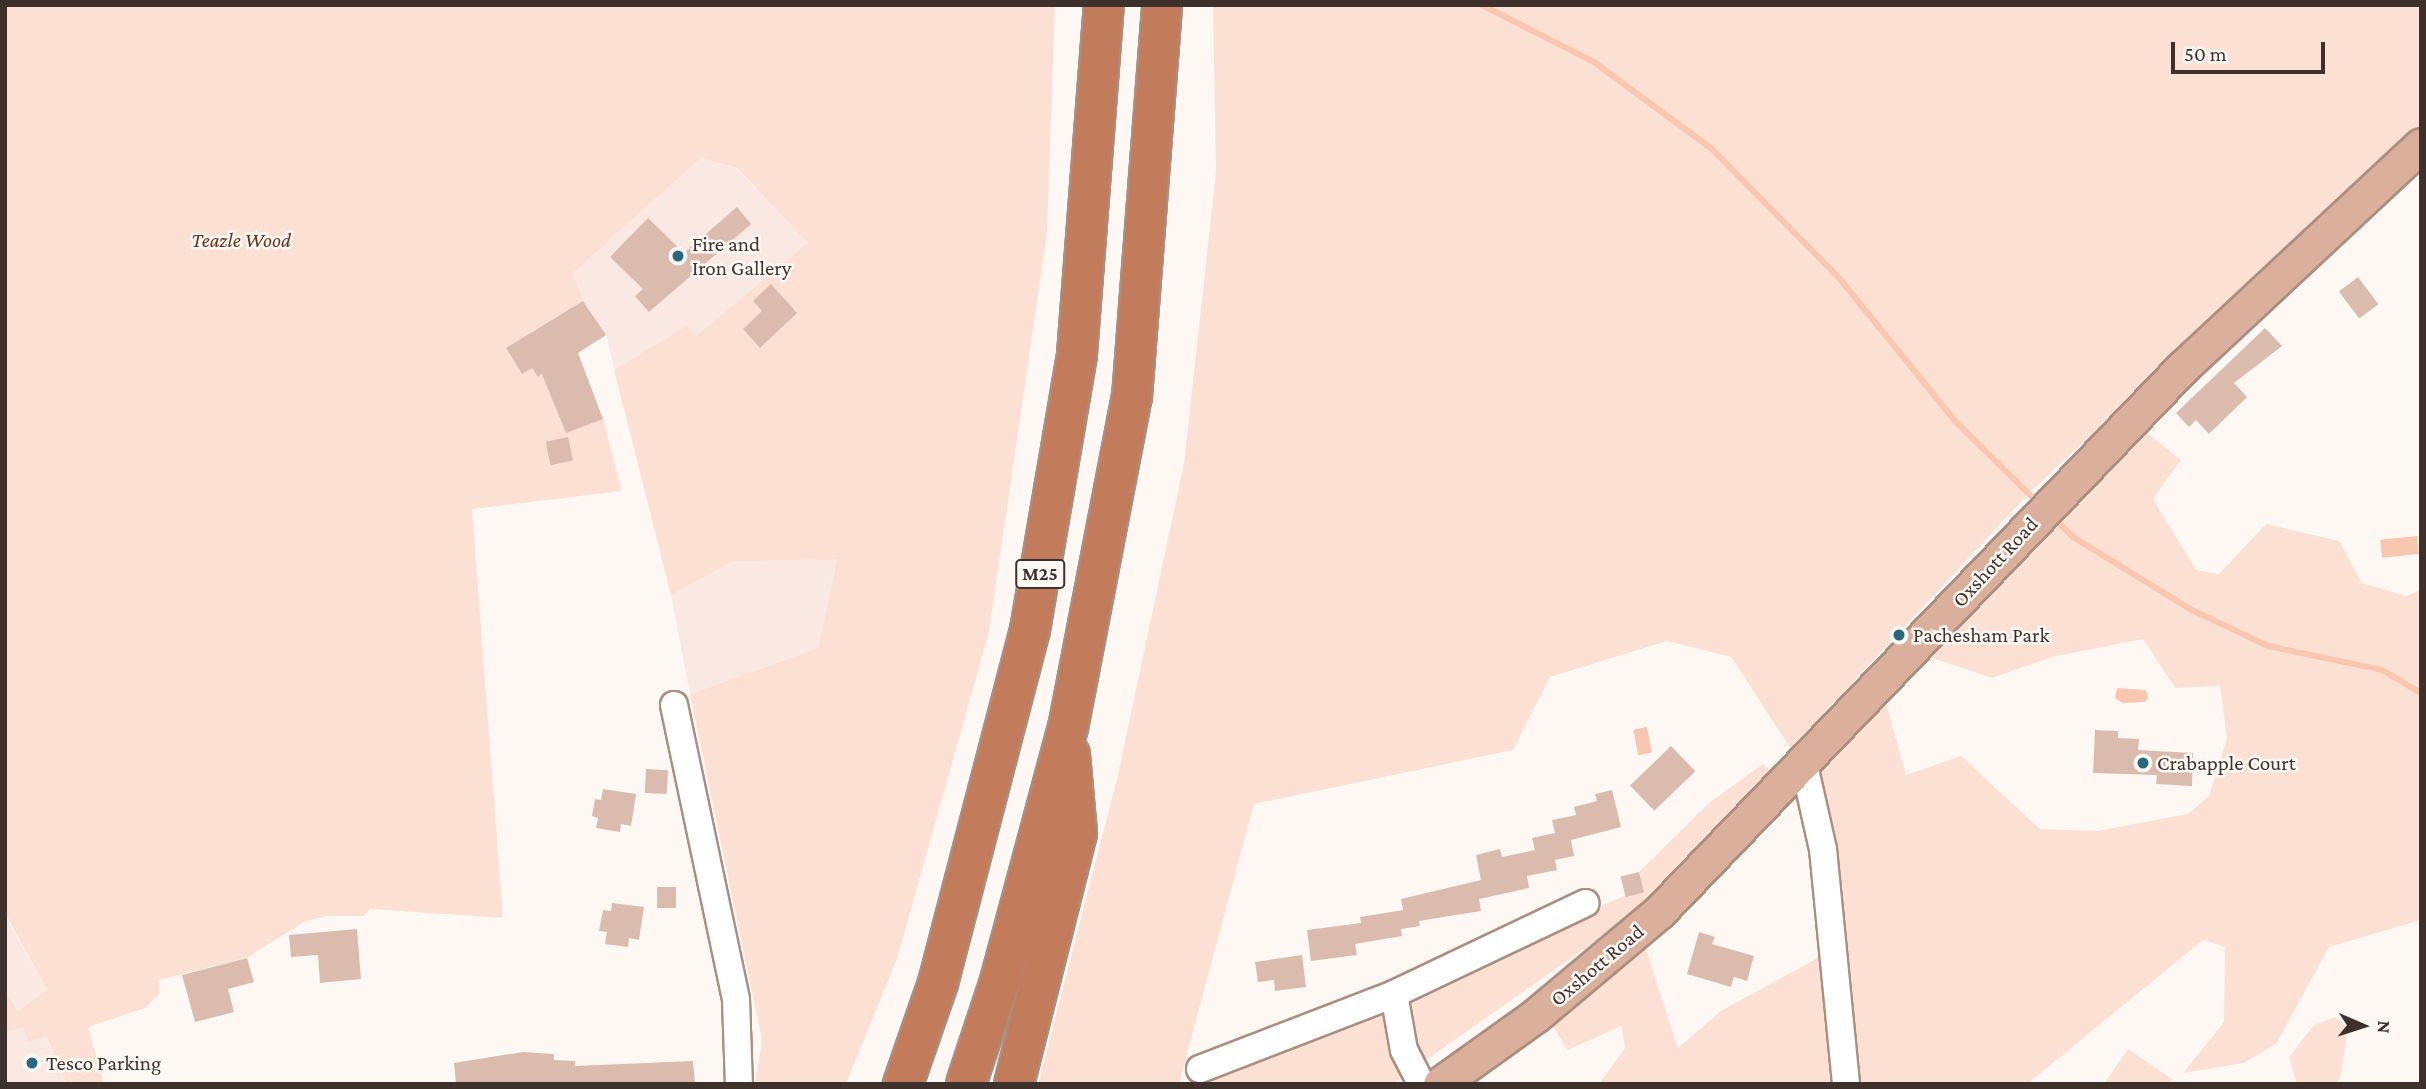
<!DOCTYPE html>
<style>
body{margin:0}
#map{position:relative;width:2426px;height:1089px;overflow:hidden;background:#fef8f5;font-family:"Crimson Pro",serif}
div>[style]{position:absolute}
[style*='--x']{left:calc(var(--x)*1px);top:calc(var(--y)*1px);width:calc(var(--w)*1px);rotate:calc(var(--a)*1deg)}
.built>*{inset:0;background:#fae9e2}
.green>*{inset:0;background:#fce0d4}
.water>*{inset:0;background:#f9c6af;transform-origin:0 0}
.stream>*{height:6px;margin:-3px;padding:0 3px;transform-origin:3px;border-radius:3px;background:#f9c6af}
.building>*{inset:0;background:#dbbbad;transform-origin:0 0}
.roads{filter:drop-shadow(2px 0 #ab8e80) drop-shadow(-2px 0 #ab8e80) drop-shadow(0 2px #ab8e80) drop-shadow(0 -2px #ab8e80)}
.minor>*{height:26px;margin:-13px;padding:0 13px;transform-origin:13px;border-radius:13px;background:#fff}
.major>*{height:33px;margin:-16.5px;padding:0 16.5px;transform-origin:16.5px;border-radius:16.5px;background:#dab09d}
.highway>*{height:38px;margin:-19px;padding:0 19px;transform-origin:19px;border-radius:19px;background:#c27c5b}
.dots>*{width:19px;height:19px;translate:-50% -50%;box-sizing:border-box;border:4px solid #fef8f5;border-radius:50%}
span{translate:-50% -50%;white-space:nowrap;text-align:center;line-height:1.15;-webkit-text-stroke:5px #fef8f5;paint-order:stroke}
.shield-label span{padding:2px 5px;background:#fef8f5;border:2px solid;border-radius:5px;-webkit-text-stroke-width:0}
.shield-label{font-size:19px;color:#3e312c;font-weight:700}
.park-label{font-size:21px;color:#653217;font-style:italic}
.poi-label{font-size:21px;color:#3e312c}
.left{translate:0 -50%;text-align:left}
.street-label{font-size:21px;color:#3e312c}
.frame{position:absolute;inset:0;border:7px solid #3e312c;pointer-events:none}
.north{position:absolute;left:2328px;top:991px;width:70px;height:70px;-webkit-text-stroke:5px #fef8f5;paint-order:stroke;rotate:93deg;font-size:19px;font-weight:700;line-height:28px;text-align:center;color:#3e312c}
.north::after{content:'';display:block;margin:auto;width:24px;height:32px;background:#3e312c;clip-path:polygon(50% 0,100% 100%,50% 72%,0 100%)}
.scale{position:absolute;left:2171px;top:42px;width:154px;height:32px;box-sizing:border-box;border:4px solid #3e312c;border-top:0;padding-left:9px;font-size:21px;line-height:24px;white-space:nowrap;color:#3e312c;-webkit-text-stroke:5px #fef8f5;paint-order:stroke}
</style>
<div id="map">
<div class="built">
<i style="clip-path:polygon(701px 158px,736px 168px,808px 242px,855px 472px,818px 648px,690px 694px,671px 595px,606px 335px,583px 301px,573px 273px)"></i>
<i style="clip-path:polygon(5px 915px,47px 990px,23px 1027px,28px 1042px,45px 1035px,67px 1084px,5px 1084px)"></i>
</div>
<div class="green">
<i style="clip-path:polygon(5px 5px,1055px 5px,1047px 233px,989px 632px,897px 959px,846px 1084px,755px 1084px,762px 1040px,690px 694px,818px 648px,837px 559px,733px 561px,671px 595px,614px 370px,687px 326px,696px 336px,808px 243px,737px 168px,701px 158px,573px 273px,583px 301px,506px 348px,522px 374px,532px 368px,538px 377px,555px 367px,603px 419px,622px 491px,472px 509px,503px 918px,370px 909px,363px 916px,328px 916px,306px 921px,248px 957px,159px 980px,159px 994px,145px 1008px,88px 1027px,104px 1084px,67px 1084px,46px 1036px,28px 1042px,23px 1027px,5px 1032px,5px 991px,18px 1011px,47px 990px,5px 913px)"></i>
<i style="clip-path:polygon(1213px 5px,2421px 5px,2421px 126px,2029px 493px,1791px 749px,1731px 657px,1667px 641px,1550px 677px,1513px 750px,1254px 804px,1179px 1084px,1038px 1084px,1117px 779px,1184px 463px,1216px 172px)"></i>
<i style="clip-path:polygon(2140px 427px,2181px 460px,2153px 499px,2196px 570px,2219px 574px,2266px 524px,2339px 541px,2362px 583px,2406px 596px,2421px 590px,2421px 920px,2329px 947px,2276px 1044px,2244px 1063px,2183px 1073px,2224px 1022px,2225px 947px,2203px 940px,2027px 1084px,1599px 1084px,1625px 1048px,1621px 1026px,1568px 1050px,1551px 1024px,1644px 943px,1678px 1048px,1721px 1011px,1823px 955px,1817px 772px,1885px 699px,1906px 775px,1961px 756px,2040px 829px,2097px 831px,2188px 814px,2209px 796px,2227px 738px,2220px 686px,2175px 688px,2143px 639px,2052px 657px,1992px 678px,1926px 656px)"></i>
<i style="clip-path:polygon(1763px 764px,1773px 773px,1637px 908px,1604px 935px,1392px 1084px,1184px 1084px,1624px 896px,1643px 892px,1639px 872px,1710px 802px)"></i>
<i style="clip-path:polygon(2335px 1017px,2348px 1028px,2340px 1079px,2334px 1084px,2297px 1084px,2289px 1057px,2314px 1025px)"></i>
<i style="clip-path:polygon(2128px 1049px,2172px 1079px,2169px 1084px,2104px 1084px)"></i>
</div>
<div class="water">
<i style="left:2417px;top:536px;width:18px;height:37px;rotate:84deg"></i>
<i style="clip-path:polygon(2117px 688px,2146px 690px,2148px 698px,2145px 702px,2122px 703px,2115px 698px)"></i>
<i style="left:1647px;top:727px;width:26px;height:14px;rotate:79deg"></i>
</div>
<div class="stream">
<i style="--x:1482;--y:5;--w:126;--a:27"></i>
<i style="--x:1594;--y:62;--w:147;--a:36.4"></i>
<i style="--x:1712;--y:149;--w:182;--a:45.4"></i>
<i style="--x:1840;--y:279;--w:183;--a:51"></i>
<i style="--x:1955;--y:421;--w:107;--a:44.6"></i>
<i style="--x:2058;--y:522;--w:21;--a:45"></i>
<i style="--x:2073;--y:537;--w:137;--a:31.6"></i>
<i style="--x:2190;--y:609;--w:86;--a:25.4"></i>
<i style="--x:2268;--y:646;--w:116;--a:11.9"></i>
<i style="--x:2382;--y:670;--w:45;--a:30.5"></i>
</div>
<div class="building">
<i style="clip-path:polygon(737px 207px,751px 224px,649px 312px,635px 296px,643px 289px,610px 257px,648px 218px,684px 253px)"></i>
<i style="left:2358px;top:277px;width:34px;height:24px;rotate:53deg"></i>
<i style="clip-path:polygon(771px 284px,797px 313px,760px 348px,743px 329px,762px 311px,753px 301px)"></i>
<i style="clip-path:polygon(583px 301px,606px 335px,578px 353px,603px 419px,566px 433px,542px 374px,538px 377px,532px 368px,522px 374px,506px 348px)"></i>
<i style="clip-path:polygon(2265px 328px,2282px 346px,2234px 383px,2247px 397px,2209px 434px,2196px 420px,2189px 427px,2176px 413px)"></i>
<i style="left:568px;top:437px;width:24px;height:23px;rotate:78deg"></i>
<i style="clip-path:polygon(2095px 730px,2118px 731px,2118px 738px,2139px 739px,2138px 750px,2193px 753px,2192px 786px,2156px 784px,2157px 775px,2093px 773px)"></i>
<i style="left:1671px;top:746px;width:35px;height:57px;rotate:46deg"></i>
<i style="left:646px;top:769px;width:22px;height:24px;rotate:3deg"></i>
<i style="clip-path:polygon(603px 789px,636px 794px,631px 826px,621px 824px,620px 832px,596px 828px,598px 818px,592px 816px,595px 799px,601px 800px)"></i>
<i style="clip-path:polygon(1612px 790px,1621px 827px,1571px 840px,1574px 856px,1555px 860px,1557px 870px,1527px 876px,1529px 888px,1479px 899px,1481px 911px,1419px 921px,1420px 926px,1401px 929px,1402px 936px,1355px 944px,1357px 955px,1311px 961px,1307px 930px,1361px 923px,1360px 917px,1403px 910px,1401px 899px,1481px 880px,1476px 855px,1500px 849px,1502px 857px,1535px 850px,1532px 838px,1555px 833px,1552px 820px,1576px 815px,1574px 807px,1597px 801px,1595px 794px)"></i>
<i style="left:1639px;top:872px;width:21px;height:19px;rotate:76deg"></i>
<i style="left:657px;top:887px;width:19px;height:21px"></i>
<i style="clip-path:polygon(612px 903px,644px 907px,639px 940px,629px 938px,628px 947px,605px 944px,607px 932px,599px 931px,603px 910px,611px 911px)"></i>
<i style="clip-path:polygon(357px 929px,361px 979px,320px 983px,318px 955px,291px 957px,289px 935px)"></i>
<i style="clip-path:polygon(1699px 932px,1715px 937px,1712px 944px,1754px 956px,1747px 981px,1734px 977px,1731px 987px,1687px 974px)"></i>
<i style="clip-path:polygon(1302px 955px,1306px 987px,1275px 991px,1274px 980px,1258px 982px,1255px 962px)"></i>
<i style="clip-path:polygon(247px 958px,254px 982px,228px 989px,234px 1012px,195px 1022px,182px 975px)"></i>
<i style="clip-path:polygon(523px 1052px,554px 1054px,554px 1060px,575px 1061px,575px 1066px,693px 1061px,695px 1084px,456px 1084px,454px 1063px)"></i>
</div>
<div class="roads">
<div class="minor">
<i style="--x:674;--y:705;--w:301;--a:78.1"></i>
<i style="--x:736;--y:1000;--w:84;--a:88"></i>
<i style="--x:1804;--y:765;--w:86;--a:77.3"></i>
<i style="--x:1823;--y:849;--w:236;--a:84.4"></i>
<i style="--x:1394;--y:994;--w:57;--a:79.9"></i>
<i style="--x:1404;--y:1050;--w:38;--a:63"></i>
<i style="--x:1200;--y:1069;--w:208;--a:-21.1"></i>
<i style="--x:1394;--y:994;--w:212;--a:-25.4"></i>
</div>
<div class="major">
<i style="--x:1440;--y:1084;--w:117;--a:-35.6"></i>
<i style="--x:1535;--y:1016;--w:162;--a:-40"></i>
<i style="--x:1659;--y:912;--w:756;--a:-46.13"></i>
<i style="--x:2183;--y:367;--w:325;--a:-43"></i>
</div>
<div class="highway">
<i style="--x:903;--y:1084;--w:107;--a:-70.9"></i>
<i style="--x:938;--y:983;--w:365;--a:-75.4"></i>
<i style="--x:1030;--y:630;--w:280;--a:-80.3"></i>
<i style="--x:1077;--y:354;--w:350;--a:-85.6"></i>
<i style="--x:966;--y:1084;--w:108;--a:-71.7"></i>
<i style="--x:1000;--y:981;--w:262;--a:-75"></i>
<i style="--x:1068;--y:728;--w:337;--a:-79.1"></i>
<i style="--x:1132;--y:397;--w:393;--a:-85.6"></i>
<i style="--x:1014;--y:1084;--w:259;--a:-75.9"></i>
<i style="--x:1077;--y:833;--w:79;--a:-95.1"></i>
</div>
</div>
<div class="dots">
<i style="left:678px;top:256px;background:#2a677e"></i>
<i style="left:1899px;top:635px;background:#2a677e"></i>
<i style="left:2143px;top:763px;background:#2a677e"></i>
<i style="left:32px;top:1063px;background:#2a677e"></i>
</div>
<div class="shield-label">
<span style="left:1040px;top:574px">M25</span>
</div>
<div class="park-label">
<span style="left:241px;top:240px">Teazle Wood</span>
</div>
<div class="poi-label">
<span class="left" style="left:692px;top:256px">Fire and<br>Iron Gallery</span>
<span class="left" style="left:1913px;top:635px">Pachesham Park</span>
<span class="left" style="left:2157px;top:763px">Crabapple Court</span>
<span class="left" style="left:46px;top:1063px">Tesco Parking</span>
</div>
<div class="street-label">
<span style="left:1995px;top:562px;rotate:-47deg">Oxshott Road</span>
<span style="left:1597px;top:965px;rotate:-40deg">Oxshott Road</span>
</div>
<div class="frame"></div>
<div class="north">N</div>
<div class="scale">50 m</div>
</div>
